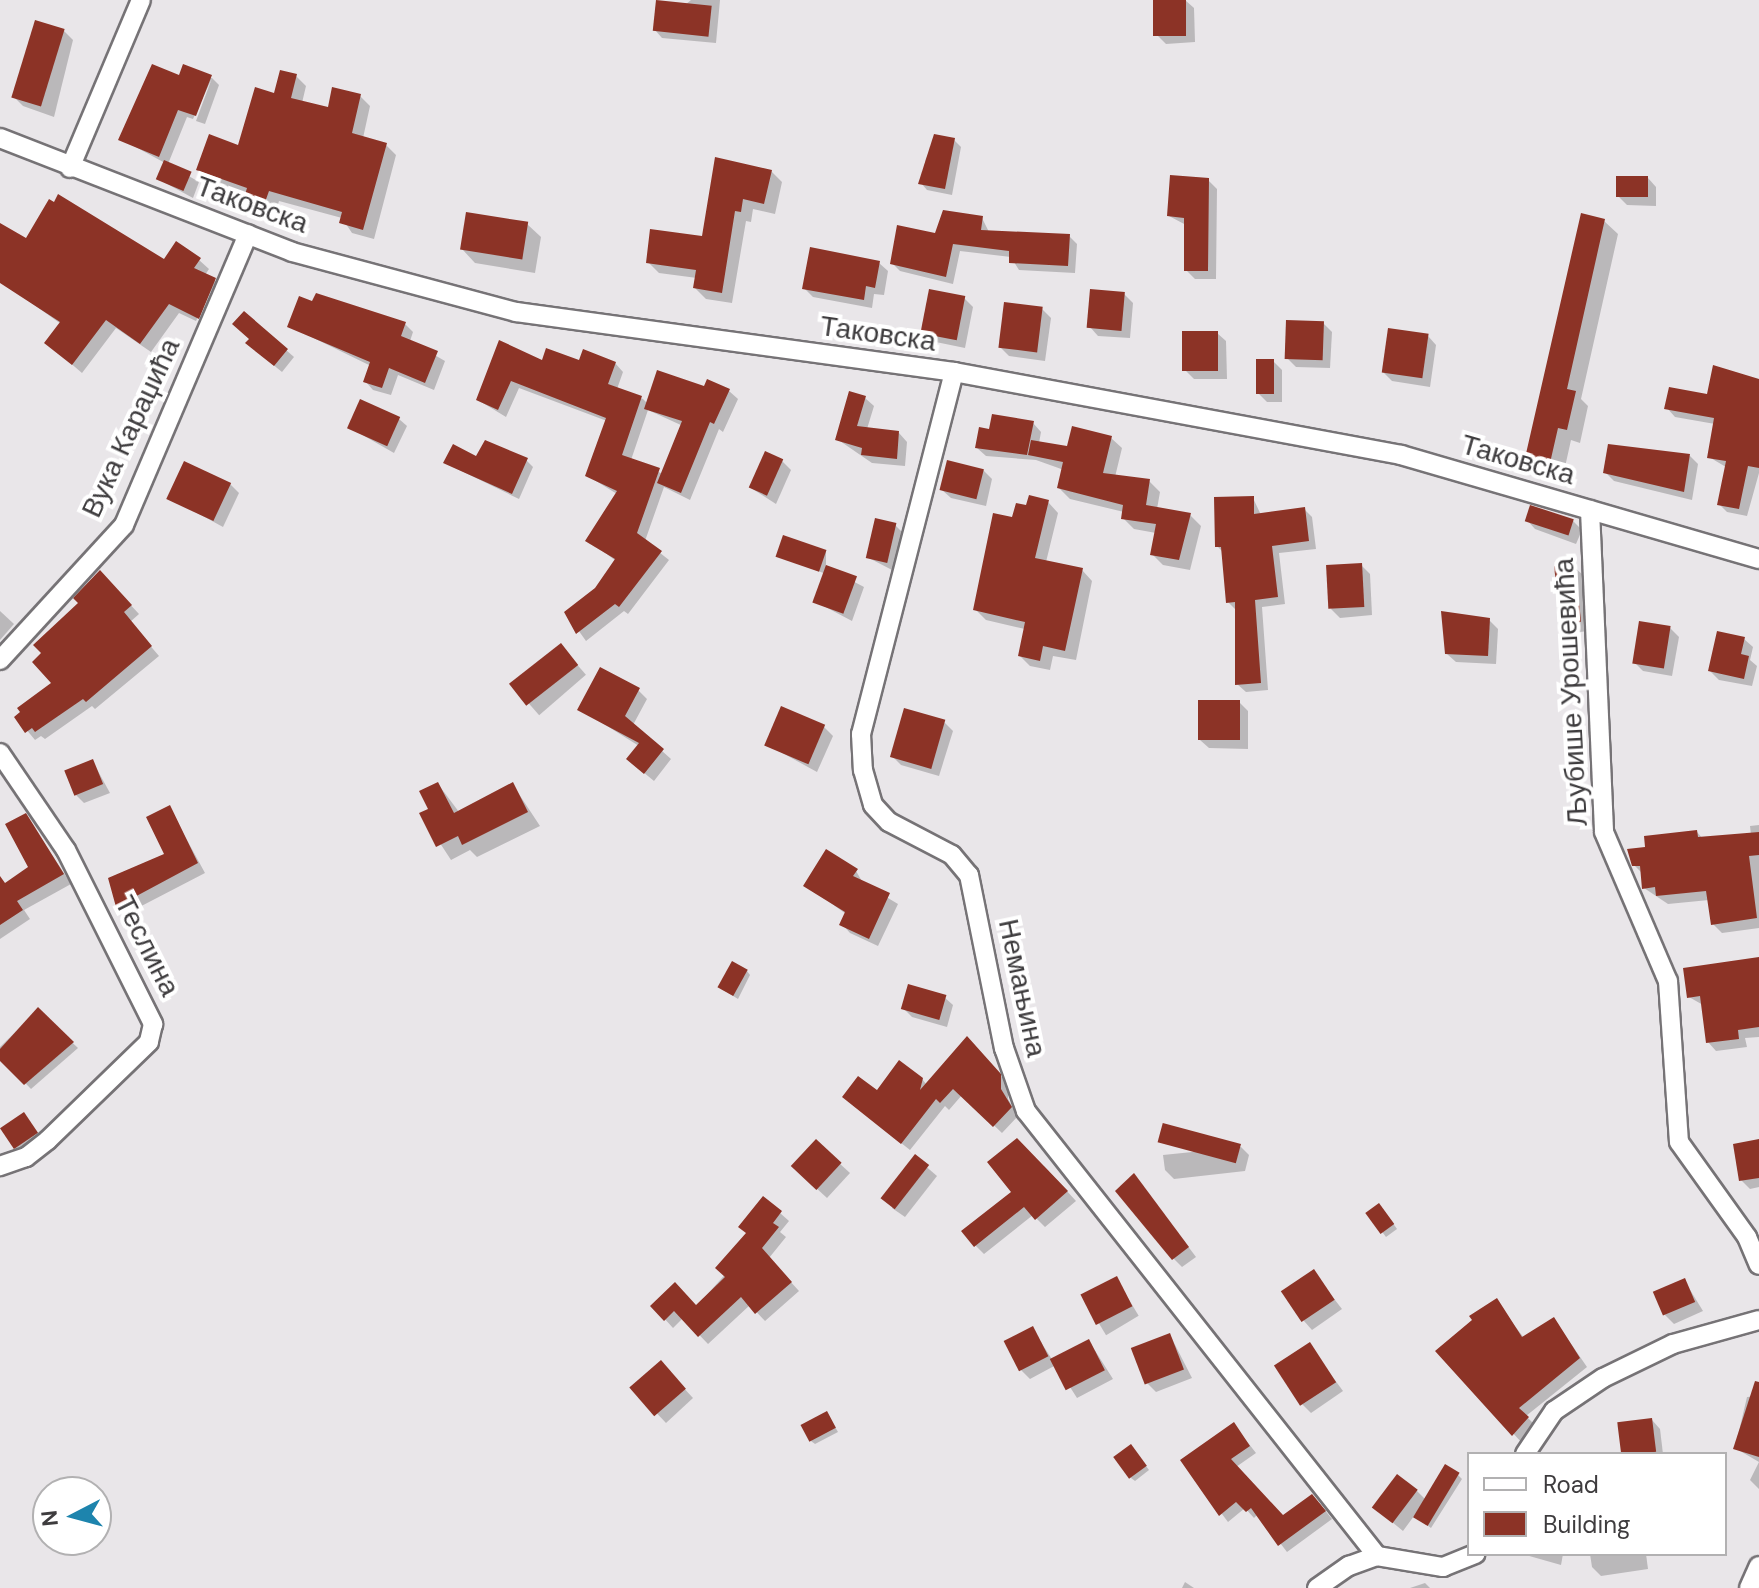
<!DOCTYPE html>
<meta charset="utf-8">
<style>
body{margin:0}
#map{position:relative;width:1759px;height:1588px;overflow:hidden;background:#e9e6e9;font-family:"DM Sans",sans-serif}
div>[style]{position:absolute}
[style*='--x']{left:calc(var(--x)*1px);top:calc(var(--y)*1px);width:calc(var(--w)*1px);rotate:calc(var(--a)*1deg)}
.shadow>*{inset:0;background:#0003;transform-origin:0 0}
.building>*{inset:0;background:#8c3326;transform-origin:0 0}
.roads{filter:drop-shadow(2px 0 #767376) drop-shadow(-2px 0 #767376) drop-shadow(0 2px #767376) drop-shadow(0 -2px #767376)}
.street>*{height:18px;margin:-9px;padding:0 9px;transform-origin:9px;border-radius:9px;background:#fff}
span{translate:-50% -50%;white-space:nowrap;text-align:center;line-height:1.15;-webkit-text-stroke:8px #fff;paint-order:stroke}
.street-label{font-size:28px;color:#3e3c3e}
.legend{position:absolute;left:1467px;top:1452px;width:260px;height:104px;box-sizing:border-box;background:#fff;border:2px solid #b2b1b2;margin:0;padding:10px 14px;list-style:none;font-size:24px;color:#3e3c3e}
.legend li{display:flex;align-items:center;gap:16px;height:40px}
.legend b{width:40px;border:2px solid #b2b1b2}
.north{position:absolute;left:32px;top:1476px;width:80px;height:80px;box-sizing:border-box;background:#fff;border:2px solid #b2b1b2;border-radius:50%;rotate:264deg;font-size:22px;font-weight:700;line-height:32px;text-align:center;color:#3e3c3e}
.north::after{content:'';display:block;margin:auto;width:28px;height:36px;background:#1d84ad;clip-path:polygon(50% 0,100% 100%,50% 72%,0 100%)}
</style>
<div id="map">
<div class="shadow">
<i style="clip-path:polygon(691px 0,720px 0,716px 43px,662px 38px,655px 30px)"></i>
<i style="clip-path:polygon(1185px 0,1194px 8px,1195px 42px,1166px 44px,1157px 35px)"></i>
<i style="clip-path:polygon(64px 31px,73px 40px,54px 117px,23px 106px,14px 97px)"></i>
<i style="clip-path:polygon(296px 76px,306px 86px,302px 103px,329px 109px,360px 96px,370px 106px,363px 138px,386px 145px,396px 155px,374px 239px,352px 233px,342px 218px,279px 201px,275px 214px,257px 208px,248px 194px,208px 180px,198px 169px,239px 147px)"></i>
<i style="clip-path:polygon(180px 77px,212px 78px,193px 119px,187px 117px,168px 164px,199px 182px,193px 198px,158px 179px,165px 163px,121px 139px)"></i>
<i style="clip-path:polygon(212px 78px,219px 85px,205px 124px,196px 121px)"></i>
<i style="clip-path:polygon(954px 140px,961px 147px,952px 195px,927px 190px,921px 183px,926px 158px)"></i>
<i style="clip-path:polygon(717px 159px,771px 171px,782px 182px,775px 214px,753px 209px,751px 222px,746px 221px,732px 303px,706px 299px,695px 288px,697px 278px,659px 273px,648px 262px,704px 238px)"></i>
<i style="clip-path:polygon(1648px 178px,1656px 187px,1656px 206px,1627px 205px,1618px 196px)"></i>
<i style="clip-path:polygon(1208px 180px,1217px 189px,1216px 279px,1195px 279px,1186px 270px,1186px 225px,1169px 216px)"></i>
<i style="clip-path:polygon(982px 218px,989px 232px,1069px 236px,1077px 244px,1075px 273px,1019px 270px,1011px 257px,960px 251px,953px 284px,900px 271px,892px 263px,937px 235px)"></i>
<i style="clip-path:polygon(1604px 221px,1618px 234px,1581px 399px,1588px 406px,1580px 443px,1571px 440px,1563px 476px,1541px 471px,1527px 457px)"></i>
<i style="clip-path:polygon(527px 224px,541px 237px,535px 273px,475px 263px,462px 249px)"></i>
<i style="clip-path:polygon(0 225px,27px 241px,164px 262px,199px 260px,209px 269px,205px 275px,216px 281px,196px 321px,179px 313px,151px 352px,116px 328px,82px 373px,47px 343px,61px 324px,5px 284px)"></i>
<i style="clip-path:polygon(879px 263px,888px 271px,884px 295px,874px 294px,872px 308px,813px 297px,804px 288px)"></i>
<i style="clip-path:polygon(217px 282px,224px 289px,208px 327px,199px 323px)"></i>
<i style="clip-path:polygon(1124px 294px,1133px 303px,1130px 338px,1098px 336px,1090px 327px)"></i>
<i style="clip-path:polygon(964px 298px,973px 307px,965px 348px,931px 341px,922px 332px)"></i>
<i style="clip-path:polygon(1042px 309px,1051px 318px,1045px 361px,1009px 356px,1000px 347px)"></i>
<i style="clip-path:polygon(1323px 323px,1332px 332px,1330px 368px,1296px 367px,1287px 358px)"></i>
<i style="clip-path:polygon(405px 324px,413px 332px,410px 341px,445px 361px,434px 390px,398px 375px,391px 395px,373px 390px,365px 381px,371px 366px,289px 326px)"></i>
<i style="clip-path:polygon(1217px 333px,1226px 341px,1227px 379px,1194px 379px,1185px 370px)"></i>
<i style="clip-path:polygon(1428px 336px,1436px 345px,1430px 387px,1392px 381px,1383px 372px)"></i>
<i style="clip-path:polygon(251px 339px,286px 350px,294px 357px,282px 372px,255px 350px)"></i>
<i style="clip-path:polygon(1273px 361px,1282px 370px,1282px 402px,1267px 402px,1258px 393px)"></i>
<i style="clip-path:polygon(evenodd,544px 362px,615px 363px,623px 372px,617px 389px,643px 399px,620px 465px,643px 399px,648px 404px,705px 389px,729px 391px,738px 399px,723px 432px,719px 429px,690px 500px,664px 487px,645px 541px,669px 560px,628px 614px,624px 611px,586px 641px,566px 613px,596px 590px,616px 561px,588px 540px,617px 494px,588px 476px,607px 421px,519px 388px,506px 417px,478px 400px,544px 362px,648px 410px,683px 426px,663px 474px,631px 460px,648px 410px)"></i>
<i style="clip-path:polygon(1759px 379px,1759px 473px,1747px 516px,1727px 512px,1719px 504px,1726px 467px,1709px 457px,1715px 424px,1675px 417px,1667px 408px)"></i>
<i style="clip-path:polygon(865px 398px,874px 406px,867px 429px,899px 433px,907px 442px,905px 466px,872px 463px,837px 439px)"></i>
<i style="clip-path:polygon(399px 419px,407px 426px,394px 453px,352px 429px)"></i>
<i style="clip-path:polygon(1033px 423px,1041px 432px,1039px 443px,1069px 448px,1111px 438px,1122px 448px,1115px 477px,1149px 481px,1160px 492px,1157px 509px,1190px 515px,1201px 526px,1190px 570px,1163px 565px,1152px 554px,1156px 533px,1134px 529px,1123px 518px,1124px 512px,1070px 499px,1059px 488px,1064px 470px,1036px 460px,986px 456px,977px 448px,991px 431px)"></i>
<i style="clip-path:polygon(1690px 456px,1698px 464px,1692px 500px,1614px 481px,1605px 472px)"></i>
<i style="clip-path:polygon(477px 459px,526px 460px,533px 467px,519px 499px,445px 463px)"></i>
<i style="clip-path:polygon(782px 461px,791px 470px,776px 504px,751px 488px)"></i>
<i style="clip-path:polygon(983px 470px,992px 479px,986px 506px,951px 498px,942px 490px)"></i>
<i style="clip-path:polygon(230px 484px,239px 493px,223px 527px,170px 498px)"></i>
<i style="clip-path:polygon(1253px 498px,1261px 515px,1304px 509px,1312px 517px,1316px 549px,1279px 553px,1285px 604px,1262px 607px,1268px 690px,1246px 692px,1237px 684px,1237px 611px,1228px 602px,1223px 552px,1217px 546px)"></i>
<i style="clip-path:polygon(1048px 502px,1058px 513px,1046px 562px,1082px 570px,1092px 581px,1076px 660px,1053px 656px,1050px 670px,1030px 666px,1020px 656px,1025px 629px,986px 620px,975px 609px,1014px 520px,1028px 508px)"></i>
<i style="clip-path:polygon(1527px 520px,1573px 521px,1582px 530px,1576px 544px,1535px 529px)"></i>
<i style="clip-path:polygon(895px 525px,904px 534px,894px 571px,867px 557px)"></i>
<i style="clip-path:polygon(826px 551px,826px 567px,864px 587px,852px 621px,816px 602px,826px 574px,778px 556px)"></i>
<i style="clip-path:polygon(1361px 565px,1370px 574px,1372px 615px,1340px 618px,1331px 609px)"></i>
<i style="clip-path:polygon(1574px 567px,1583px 575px,1589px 631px,1570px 633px,1561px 624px)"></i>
<i style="clip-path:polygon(100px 572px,139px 614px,130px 622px,159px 656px,95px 709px,92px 706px,45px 739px,41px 736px,35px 740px,16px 717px,54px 684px,81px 604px)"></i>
<i style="clip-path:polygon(0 611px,14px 624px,0 640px)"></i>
<i style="clip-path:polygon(1443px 613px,1489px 620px,1498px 629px,1496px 664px,1456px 662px,1447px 654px)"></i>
<i style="clip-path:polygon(1670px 628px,1679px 637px,1672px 676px,1643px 671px,1634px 662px)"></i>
<i style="clip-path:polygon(1744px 639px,1753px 647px,1750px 660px,1757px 666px,1752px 686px,1719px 680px,1710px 671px)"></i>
<i style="left:561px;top:646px;width:38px;height:62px;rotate:49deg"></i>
<i style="clip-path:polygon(638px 690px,647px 699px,633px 725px,671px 759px,654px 781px,637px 767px,639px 746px,580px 709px)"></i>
<i style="clip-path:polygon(1239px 702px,1248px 711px,1248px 749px,1209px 748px,1200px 740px)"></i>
<i style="clip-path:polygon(944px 722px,953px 731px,939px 776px,901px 765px,892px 756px)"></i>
<i style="clip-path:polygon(824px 727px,833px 736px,817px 772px,766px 744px)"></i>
<i style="clip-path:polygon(93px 762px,110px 793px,84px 803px,75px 794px)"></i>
<i style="clip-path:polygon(438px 784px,459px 812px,513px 785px,540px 826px,477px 857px,470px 850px,451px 860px,421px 814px,430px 809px)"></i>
<i style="clip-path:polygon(169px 807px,205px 873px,126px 914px,117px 906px,167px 855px)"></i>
<i style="clip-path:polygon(26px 815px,71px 884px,24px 910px,30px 919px,0 939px,0 889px,31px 868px)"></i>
<i style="clip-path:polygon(1759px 825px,1759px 928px,1722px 933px,1713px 924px,1709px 900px,1668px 904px,1644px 888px,1643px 874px,1634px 865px,1648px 849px,1697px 832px,1703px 839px,1751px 835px,1750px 826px)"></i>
<i style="clip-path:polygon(856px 871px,863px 883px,898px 904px,878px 946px,850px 933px,842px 924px,846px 914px,806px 885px)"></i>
<i style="clip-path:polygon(1759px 959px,1759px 1037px,1745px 1038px,1747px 1047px,1716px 1051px,1708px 1042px,1703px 1005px,1689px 997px)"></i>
<i style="clip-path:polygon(747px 971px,750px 975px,738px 999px,720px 988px)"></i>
<i style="clip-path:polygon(944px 997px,953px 1005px,947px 1027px,912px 1017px,903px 1008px)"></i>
<i style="clip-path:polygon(38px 1010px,78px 1048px,31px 1089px,0 1057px,0 1047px)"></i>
<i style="clip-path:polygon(975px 1047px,1008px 1084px,1008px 1099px,1018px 1116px,1002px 1133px,962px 1095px,949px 1110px,945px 1106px,910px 1150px,853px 1105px,922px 1079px,927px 1085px)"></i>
<i style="clip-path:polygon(24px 1115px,45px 1142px,23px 1156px,14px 1148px)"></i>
<i style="clip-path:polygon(1759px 1141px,1759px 1187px,1750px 1189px,1741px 1180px)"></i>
<i style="clip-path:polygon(816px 1142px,850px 1173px,827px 1198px,802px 1175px)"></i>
<i style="clip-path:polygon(1241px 1147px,1249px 1155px,1245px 1171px,1174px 1179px,1165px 1170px,1163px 1155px)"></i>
<i style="clip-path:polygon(915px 1157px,937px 1176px,905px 1217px,892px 1208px)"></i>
<i style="clip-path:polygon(1044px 1166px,1076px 1201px,1045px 1227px,1033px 1215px,984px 1254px,975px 1245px)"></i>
<i style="clip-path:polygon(1142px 1185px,1196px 1257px,1182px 1267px,1174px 1259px)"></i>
<i style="clip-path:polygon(1383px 1209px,1397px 1229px,1386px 1237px,1368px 1213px)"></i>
<i style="clip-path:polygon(780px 1213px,789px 1221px,780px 1232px,786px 1237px,769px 1258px,799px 1291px,765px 1321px,750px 1305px,708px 1344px,683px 1318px,673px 1328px,653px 1306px,696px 1307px)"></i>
<i style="clip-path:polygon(1313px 1272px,1342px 1309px,1312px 1330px,1304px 1321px)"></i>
<i style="left:1116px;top:1278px;width:44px;height:38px;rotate:59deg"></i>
<i style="clip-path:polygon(1684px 1280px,1703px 1311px,1674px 1324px,1665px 1315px)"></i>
<i style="clip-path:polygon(1496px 1301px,1524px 1338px,1554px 1319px,1587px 1367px,1526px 1416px,1536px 1426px,1522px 1443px,1438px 1351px)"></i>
<i style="clip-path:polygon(1032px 1328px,1053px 1361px,1089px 1341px,1113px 1379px,1077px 1398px,1056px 1365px,1030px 1379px,1021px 1370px)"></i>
<i style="clip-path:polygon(1170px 1335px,1192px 1378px,1156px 1392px,1147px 1383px)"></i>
<i style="clip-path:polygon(1309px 1345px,1343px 1391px,1311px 1413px,1302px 1404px)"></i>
<i style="clip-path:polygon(669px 1372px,693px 1398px,666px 1423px,633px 1388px)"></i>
<i style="clip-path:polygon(1759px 1396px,1759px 1489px,1750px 1480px,1759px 1462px,1735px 1448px,1747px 1397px)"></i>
<i style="clip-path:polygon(827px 1413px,838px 1432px,815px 1444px,811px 1441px)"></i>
<i style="clip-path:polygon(1652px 1420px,1660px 1429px,1663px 1454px,1623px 1454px,1619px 1424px)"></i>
<i style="clip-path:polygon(1234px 1425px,1256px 1453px,1236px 1467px,1283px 1518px,1319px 1503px,1332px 1519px,1287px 1552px,1258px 1514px,1254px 1518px,1245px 1508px,1228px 1522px,1182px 1461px)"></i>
<i style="clip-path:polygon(1134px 1450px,1149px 1470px,1135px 1481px,1131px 1478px)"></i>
<i style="clip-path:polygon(1458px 1475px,1462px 1479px,1431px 1528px,1414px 1516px,1403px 1531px,1375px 1508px,1417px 1491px,1426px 1500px)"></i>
<i style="clip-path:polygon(1522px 1554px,1563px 1554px,1561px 1565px)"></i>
<i style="clip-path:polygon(1590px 1554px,1646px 1554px,1648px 1569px,1601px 1576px,1592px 1567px)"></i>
<i style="clip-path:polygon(1185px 1582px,1194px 1588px,1182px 1588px)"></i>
<i style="clip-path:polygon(1425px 1583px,1430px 1588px,1410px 1588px)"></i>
</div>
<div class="building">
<i style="left:656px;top:0;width:56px;height:31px;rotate:6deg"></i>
<i style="left:1153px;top:0;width:33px;height:36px"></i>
<i style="left:35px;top:20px;width:31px;height:81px;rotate:17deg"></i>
<i style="clip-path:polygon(152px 64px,179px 75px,183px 64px,212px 75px,196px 116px,178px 110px,159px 157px,118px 140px)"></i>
<i style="clip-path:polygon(280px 70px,297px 74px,291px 98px,328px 107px,332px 87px,361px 94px,352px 133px,387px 143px,363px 230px,339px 223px,342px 212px,269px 191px,264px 205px,244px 198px,247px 188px,196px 170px,209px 134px,238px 145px,255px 87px,274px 93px)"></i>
<i style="clip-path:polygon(934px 134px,955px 138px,945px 189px,918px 184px)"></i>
<i style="clip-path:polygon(715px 157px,772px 170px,764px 204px,743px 199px,741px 212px,735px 211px,722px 293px,693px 288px,696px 270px,646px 263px,650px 229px,702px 236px)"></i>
<i style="left:164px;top:160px;width:30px;height:21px;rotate:23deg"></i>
<i style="clip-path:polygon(1170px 175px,1209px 178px,1208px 271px,1184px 271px,1184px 218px,1167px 216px)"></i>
<i style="left:1616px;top:176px;width:32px;height:21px"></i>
<i style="clip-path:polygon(58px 194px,164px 259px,176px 241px,201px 258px,194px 268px,216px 278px,199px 319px,169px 304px,140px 344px,106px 320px,72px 365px,44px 343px,60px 322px,0 283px,0 223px,26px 238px,49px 199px,54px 202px)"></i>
<i style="clip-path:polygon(943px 210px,983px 216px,981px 230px,1070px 234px,1068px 266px,1009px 263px,1009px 251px,953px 244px,946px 277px,890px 264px,897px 225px,935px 233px)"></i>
<i style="left:466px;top:212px;width:63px;height:38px;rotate:9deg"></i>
<i style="clip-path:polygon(1581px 213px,1605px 219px,1567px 389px,1576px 391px,1567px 430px,1558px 428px,1550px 463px,1525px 458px)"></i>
<i style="clip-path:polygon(810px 247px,880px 261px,875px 288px,866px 286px,864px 300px,802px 289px)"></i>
<i style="left:929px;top:289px;width:37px;height:45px;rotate:11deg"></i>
<i style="left:1090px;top:289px;width:35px;height:39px;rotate:5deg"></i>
<i style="clip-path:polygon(316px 293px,406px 322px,401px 336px,438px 351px,425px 383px,389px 368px,382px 388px,363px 382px,370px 362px,287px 327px,299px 296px,312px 301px)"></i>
<i style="left:1004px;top:302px;width:39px;height:46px;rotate:7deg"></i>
<i style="clip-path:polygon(244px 311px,288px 349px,274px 366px,245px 343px,249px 339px,232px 324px)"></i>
<i style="left:1286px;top:320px;width:38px;height:39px;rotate:2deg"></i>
<i style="left:1388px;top:328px;width:41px;height:45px;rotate:8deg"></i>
<i style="left:1182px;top:331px;width:36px;height:40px"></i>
<i style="clip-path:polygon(499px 340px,542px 360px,546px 348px,579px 360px,583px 349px,616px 362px,608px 384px,642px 396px,622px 455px,660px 468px,637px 533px,662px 551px,619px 607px,615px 604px,576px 634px,564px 612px,595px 588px,615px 559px,585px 541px,617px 491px,585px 476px,606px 418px,511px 381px,498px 410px,476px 400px)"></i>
<i style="left:1256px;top:359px;width:18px;height:35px"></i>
<i style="clip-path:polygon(1713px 365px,1759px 379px,1759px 468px,1748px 466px,1739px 509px,1717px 505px,1726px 461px,1707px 458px,1714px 418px,1664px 409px,1669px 387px,1707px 394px)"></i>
<i style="clip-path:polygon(657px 370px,704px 386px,707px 379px,730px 389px,714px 424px,710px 422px,681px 493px,657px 483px,682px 421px,644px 409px)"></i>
<i style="clip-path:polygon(849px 391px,866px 396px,857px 426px,899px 431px,897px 459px,861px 455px,862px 448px,835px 440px)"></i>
<i style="left:360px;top:399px;width:44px;height:32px;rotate:24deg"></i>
<i style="clip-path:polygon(992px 414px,1034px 421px,1027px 455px,975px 448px,979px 427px,989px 429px)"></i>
<i style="clip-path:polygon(1072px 426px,1112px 436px,1103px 473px,1150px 479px,1146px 505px,1191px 513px,1179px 560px,1150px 555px,1156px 524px,1121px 519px,1123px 505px,1057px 488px,1063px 462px,1028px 455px,1031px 440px,1067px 446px)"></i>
<i style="clip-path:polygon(485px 440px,528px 458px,512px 494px,443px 463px,453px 444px,476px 456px)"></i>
<i style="clip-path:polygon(1608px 444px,1690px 454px,1684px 492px,1603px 473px)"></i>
<i style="left:765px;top:451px;width:20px;height:40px;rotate:24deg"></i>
<i style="left:947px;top:460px;width:38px;height:31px;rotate:14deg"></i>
<i style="left:184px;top:461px;width:52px;height:42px;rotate:25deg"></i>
<i style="clip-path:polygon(1029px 495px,1049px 500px,1035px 558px,1083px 568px,1065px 651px,1043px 646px,1040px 661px,1018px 656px,1025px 622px,973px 610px,993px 513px,1012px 517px,1016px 503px,1026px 505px)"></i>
<i style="clip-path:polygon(1254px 496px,1254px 514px,1305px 507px,1309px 541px,1272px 546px,1278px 597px,1255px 600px,1261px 683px,1235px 685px,1235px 602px,1226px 603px,1221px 547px,1215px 547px,1214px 497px)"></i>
<i style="left:1530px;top:505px;width:46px;height:17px;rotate:18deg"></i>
<i style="left:875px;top:518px;width:22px;height:41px;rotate:13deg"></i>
<i style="left:783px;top:535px;width:46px;height:23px;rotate:19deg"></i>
<i style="left:1362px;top:563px;width:44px;height:36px;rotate:87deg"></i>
<i style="left:1575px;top:564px;width:58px;height:21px;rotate:84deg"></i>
<i style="left:826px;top:565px;width:33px;height:40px;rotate:20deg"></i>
<i style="clip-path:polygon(100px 570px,132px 605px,124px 612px,152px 646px,86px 702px,83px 699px,35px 732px,32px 728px,25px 733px,14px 717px,20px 712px,17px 708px,51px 683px,32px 662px,41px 653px,33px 645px,78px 603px,73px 598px)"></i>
<i style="clip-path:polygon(1441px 611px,1490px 618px,1488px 656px,1445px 654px)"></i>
<i style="left:1639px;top:621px;width:32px;height:43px;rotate:9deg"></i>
<i style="clip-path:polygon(1717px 631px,1745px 637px,1741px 654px,1749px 656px,1744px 679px,1708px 671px)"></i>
<i style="left:561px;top:643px;width:28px;height:66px;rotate:52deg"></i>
<i style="clip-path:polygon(600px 667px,640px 688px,625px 716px,664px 749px,644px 774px,626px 759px,639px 743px,577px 710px)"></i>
<i style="left:1198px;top:700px;width:42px;height:40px"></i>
<i style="left:781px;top:706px;width:48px;height:43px;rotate:23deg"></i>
<i style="left:904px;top:708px;width:43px;height:51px;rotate:16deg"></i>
<i style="left:93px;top:759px;width:27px;height:31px;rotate:68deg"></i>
<i style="clip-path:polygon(438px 782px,454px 813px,513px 782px,528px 812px,462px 845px,458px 836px,436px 847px,419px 813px,428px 809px,419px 791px)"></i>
<i style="clip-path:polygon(170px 805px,198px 863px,116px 907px,108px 878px,164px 854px,146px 817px)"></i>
<i style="clip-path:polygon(26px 813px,64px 874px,17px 901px,23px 910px,0 925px,0 876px,5px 883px,28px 867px,5px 824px)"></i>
<i style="clip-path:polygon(1697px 830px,1698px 837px,1759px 832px,1759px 855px,1749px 856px,1757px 918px,1711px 925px,1706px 891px,1656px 896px,1655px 887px,1642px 889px,1640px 866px,1632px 866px,1627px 849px,1645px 847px,1644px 836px)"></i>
<i style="clip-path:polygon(826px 849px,858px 869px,853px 876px,890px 893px,869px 939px,839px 925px,845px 912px,803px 886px)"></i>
<i style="clip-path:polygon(1759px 957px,1759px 1027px,1738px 1030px,1739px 1039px,1706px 1043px,1700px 996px,1687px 998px,1683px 968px)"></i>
<i style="left:732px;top:961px;width:18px;height:30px;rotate:29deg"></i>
<i style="left:908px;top:984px;width:40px;height:26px;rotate:16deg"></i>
<i style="clip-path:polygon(38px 1007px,74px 1042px,24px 1085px,0 1061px,0 1049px)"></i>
<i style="clip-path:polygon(967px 1036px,1001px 1074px,1001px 1089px,1012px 1107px,993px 1127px,953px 1089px,940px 1103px,936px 1099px,901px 1144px,842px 1097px,858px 1076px,877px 1090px,899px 1060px,923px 1078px,920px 1090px)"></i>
<i style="left:24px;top:1112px;width:25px;height:29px;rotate:56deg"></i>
<i style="clip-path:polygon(1017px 1138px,1068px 1191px,1035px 1220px,1024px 1207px,974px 1247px,961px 1231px,1011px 1192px,987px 1162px)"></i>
<i style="left:816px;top:1139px;width:35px;height:37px;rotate:43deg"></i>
<i style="clip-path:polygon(1759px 1139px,1759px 1178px,1739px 1181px,1733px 1144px)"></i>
<i style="left:1241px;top:1144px;width:20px;height:81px;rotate:105deg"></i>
<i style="left:915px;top:1154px;width:18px;height:56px;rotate:38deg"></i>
<i style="clip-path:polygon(1134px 1173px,1189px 1247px,1172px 1260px,1115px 1191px)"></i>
<i style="clip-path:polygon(763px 1196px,782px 1211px,773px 1223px,779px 1227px,762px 1248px,792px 1282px,755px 1314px,741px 1297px,698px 1337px,674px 1311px,664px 1321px,650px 1306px,675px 1282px,696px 1305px,725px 1277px,715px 1268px,746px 1233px,738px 1227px)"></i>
<i style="left:1379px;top:1203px;width:26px;height:17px;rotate:54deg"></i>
<i style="left:1314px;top:1269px;width:37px;height:40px;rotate:56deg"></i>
<i style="left:1117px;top:1276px;width:34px;height:41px;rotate:63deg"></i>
<i style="left:1685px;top:1278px;width:26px;height:35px;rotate:67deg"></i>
<i style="clip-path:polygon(1497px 1298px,1522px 1337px,1554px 1317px,1580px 1358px,1519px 1408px,1529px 1417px,1512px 1436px,1435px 1351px,1472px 1320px,1469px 1316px)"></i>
<i style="left:1033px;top:1326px;width:34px;height:33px;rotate:63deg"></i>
<i style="left:1170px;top:1333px;width:39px;height:42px;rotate:69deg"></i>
<i style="left:1089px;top:1339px;width:35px;height:44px;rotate:63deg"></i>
<i style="left:1310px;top:1342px;width:48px;height:43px;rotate:57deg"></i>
<i style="left:661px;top:1360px;width:38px;height:42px;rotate:49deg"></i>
<i style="clip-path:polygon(1755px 1381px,1759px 1382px,1759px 1457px,1733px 1449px)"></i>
<i style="left:827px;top:1411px;width:19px;height:30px;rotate:62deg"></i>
<i style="left:1652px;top:1418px;width:34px;height:35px;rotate:83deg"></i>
<i style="clip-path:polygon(1234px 1422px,1250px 1446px,1231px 1459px,1283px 1515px,1312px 1494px,1326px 1511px,1278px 1546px,1251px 1508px,1246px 1512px,1236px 1502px,1219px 1516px,1180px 1460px)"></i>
<i style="left:1131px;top:1444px;width:27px;height:22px;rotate:54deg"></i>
<i style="left:1445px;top:1464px;width:17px;height:62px;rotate:31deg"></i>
<i style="left:1397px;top:1474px;width:26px;height:42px;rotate:37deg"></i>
</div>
<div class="roads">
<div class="street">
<i style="--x:0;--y:138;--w:313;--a:21.3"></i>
<i style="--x:292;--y:252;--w:232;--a:15"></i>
<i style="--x:516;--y:312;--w:442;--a:7.8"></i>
<i style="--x:954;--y:372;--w:455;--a:10.5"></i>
<i style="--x:1401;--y:455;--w:373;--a:16.2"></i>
<i style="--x:70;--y:168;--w:182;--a:-67.1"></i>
<i style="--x:954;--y:372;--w:374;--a:104.4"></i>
<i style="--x:861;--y:734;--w:36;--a:87"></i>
<i style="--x:863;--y:770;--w:36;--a:74"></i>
<i style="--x:873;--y:805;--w:23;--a:47"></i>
<i style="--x:889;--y:822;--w:71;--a:27.6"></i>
<i style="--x:952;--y:855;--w:26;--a:50"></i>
<i style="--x:969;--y:875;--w:177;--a:78.6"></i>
<i style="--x:1004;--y:1048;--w:67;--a:70.8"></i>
<i style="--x:1026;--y:1111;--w:567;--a:51.73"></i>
<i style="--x:1590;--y:510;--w:322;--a:87.5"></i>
<i style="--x:1604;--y:832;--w:162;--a:66.8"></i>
<i style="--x:1668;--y:981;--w:161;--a:86.1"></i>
<i style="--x:1679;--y:1142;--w:117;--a:54.4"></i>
<i style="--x:1747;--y:1237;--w:30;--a:67"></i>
<i style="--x:0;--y:660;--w:183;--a:-47.4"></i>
<i style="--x:124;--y:525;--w:316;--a:-66.9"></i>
<i style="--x:0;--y:753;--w:117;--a:55.8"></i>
<i style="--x:66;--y:850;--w:195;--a:63.4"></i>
<i style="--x:153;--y:1024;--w:18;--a:103"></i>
<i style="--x:149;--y:1042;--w:141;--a:135.9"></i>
<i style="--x:48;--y:1140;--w:28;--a:142"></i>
<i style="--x:26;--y:1157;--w:28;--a:161"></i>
<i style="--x:1525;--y:1454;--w:52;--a:-56"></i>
<i style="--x:1554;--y:1411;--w:59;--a:-34"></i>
<i style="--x:1603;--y:1378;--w:78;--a:-25.9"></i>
<i style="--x:1673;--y:1344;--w:89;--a:-15.6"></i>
<i style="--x:1317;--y:1588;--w:39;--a:-35"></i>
<i style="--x:1349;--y:1566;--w:30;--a:-20"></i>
<i style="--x:1377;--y:1556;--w:67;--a:9.5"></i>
<i style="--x:1443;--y:1567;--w:35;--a:-22"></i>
<i style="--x:1749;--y:1588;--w:24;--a:-66"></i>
</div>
</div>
<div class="street-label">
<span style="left:252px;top:205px;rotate:20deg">Таковска</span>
<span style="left:878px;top:334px;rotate:8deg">Таковска</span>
<span style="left:131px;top:428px;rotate:-65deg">Вука Караџића</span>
<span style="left:1518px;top:460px;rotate:16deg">Таковска</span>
<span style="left:1571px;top:692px;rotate:-93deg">Љубише Урошевића</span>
<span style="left:147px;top:946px;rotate:63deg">Теслина</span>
<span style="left:1022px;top:988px;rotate:78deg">Немањина</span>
</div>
<ul class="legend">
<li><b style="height:10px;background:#fff"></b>Road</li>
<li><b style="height:22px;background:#8c3326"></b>Building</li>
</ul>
<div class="north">N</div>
</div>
